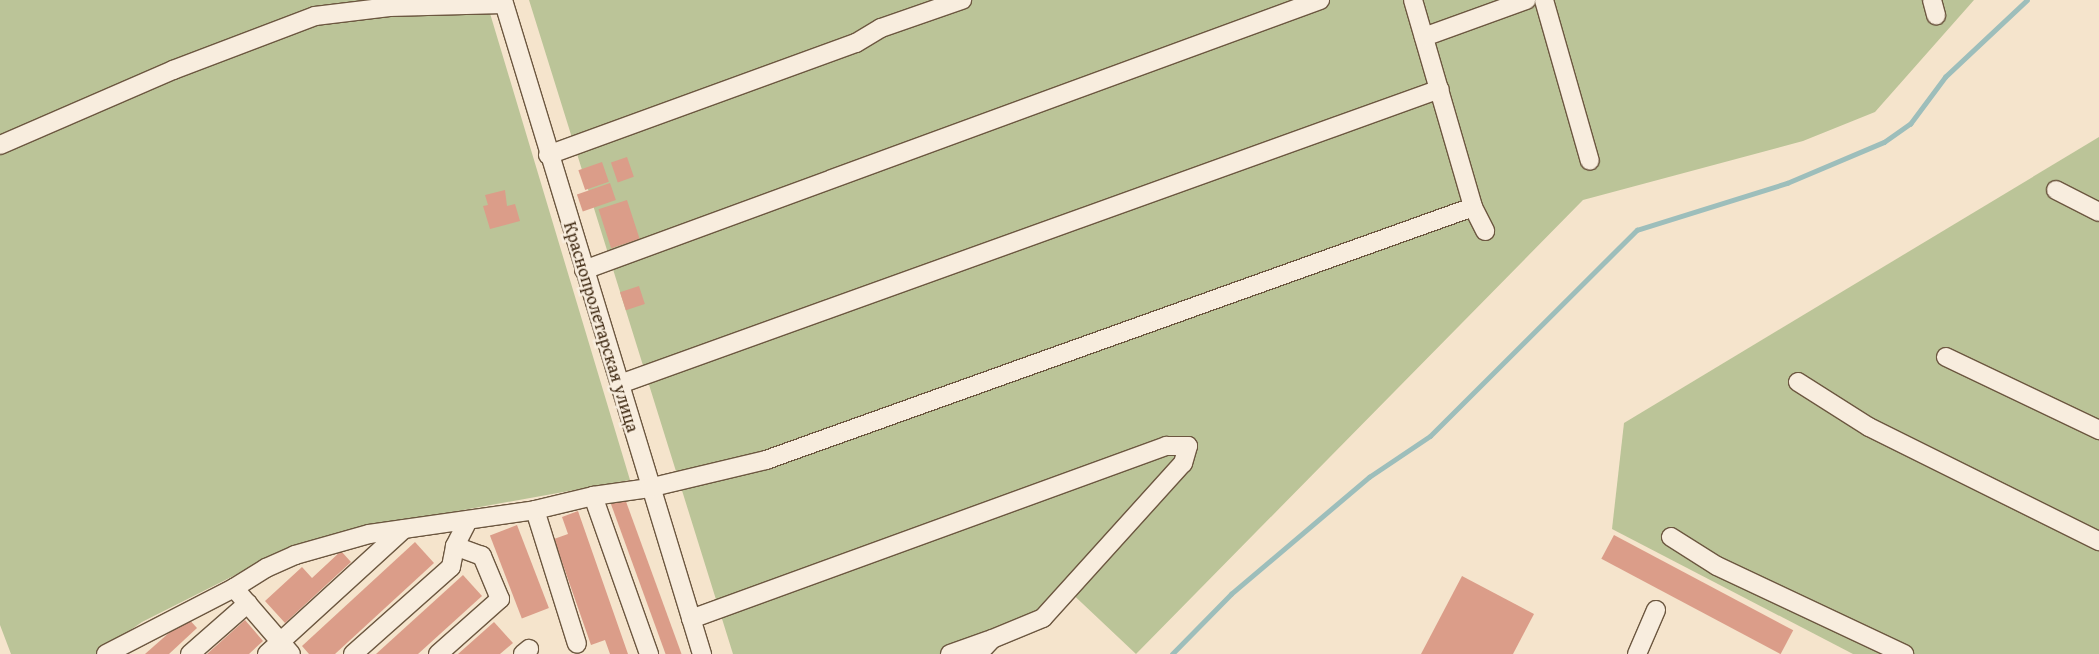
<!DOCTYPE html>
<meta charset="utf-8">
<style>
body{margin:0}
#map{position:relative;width:2099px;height:654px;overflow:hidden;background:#f5e4cc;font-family:"Gentium Book Plus",serif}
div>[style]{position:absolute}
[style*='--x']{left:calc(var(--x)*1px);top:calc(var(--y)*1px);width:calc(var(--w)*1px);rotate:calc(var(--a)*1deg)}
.green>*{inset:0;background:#bbc498}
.stream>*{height:4.5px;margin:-2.25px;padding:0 2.25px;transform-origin:2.25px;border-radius:2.25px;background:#9dbebb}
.building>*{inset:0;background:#db9d89;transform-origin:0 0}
.roads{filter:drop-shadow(1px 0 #6c5740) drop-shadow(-1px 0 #6c5740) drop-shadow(0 1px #6c5740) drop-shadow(0 -1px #6c5740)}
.minor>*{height:18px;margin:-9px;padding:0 9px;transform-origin:9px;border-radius:9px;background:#f8edde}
span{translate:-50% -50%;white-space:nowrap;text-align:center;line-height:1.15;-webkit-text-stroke:5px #f8edde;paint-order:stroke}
.street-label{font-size:18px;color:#3e2811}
</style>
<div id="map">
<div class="green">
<i style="clip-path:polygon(0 0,486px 0,630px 480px,369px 527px,253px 566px,142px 622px,96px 654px,11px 654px,0 625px)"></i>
<i style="clip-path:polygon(529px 0,1974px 0,1875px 112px,1803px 141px,1583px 200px,1136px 654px,1065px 587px,1038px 614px,969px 654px,733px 654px)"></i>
<i style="clip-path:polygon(2099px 137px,2099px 654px,1853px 654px,1612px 529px,1624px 423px)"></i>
</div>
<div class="stream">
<i style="--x:1172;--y:654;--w:84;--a:-45.5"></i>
<i style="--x:1231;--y:594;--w:181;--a:-40.3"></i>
<i style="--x:1369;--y:477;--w:73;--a:-33.9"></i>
<i style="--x:1430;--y:436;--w:292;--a:-44.9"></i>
<i style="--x:1637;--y:230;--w:157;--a:-17.4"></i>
<i style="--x:1787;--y:183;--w:105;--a:-22.9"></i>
<i style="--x:1884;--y:142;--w:32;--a:-35"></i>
<i style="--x:1910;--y:124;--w:59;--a:-53.3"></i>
<i style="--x:1945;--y:77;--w:112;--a:-43.2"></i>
</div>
<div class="building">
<i style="left:627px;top:157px;width:21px;height:17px;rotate:71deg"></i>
<i style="left:602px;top:162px;width:21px;height:25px;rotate:71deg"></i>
<i style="left:610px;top:183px;width:18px;height:35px;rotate:71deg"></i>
<i style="clip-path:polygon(505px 190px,507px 206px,515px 204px,520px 221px,490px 229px,483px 206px,488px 205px,485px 195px)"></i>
<i style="left:627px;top:200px;width:41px;height:30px;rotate:72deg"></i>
<i style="left:639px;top:286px;width:19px;height:20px;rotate:72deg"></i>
<i style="left:624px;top:496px;width:168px;height:15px;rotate:70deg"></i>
<i style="clip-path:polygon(578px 511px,628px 654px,610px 654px,605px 640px,591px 645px,554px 539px,568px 534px,562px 517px)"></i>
<i style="left:517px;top:525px;width:89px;height:29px;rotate:69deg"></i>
<i style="left:1614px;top:535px;width:203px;height:27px;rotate:28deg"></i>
<i style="clip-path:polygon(415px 542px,434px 563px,335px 654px,309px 654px,302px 646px)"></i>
<i style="clip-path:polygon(341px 551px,351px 562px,285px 623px,265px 601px,302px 567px,312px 578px)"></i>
<i style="clip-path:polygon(463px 575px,482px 596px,418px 654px,376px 654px)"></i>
<i style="clip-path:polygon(1462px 576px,1534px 614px,1513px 654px,1421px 654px)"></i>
<i style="clip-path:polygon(187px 617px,197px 628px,169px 654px,145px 654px)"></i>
<i style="clip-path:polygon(245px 620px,263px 641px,249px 654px,207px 654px)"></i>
<i style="clip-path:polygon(494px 622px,513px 643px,500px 654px,458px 654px)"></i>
</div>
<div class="roads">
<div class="minor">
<i style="--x:503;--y:0;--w:684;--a:73.08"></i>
<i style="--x:1413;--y:0;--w:216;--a:73.8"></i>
<i style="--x:1473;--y:207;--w:27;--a:63"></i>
<i style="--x:1544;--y:0;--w:167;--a:74.1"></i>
<i style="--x:1932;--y:0;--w:16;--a:75"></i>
<i style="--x:1424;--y:37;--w:109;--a:-19.9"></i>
<i style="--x:0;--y:145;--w:189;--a:-23.4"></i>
<i style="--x:173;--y:70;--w:152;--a:-20.8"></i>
<i style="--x:315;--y:16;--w:75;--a:-6.9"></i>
<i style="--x:389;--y:7;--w:115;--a:-1.5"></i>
<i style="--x:548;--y:155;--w:328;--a:-20"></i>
<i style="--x:856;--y:43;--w:29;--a:-31"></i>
<i style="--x:881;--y:28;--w:86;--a:-19.1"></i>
<i style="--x:2056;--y:190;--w:48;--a:27.1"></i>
<i style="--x:584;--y:270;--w:784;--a:-20.15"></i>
<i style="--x:1946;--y:357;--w:170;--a:25.5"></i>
<i style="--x:1798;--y:382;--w:84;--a:32.4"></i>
<i style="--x:1869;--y:427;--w:257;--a:26.4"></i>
<i style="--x:620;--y:384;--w:871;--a:-19.79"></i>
<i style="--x:593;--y:496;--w:168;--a:70.5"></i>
<i style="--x:535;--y:510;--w:140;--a:72.6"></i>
<i style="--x:1671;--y:537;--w:54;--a:32.2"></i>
<i style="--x:1717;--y:566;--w:207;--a:25.2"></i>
<i style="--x:234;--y:588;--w:87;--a:49.2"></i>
<i style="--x:691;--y:619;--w:506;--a:-20.01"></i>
<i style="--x:1166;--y:446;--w:22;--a:0"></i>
<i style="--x:1188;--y:446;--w:18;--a:106"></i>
<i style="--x:1183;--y:463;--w:209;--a:132.1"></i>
<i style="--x:1043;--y:618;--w:55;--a:157.6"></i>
<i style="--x:992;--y:639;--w:21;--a:133"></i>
<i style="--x:106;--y:654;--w:144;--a:-27.3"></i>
<i style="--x:234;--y:588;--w:38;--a:-32"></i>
<i style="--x:266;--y:568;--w:32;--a:-24"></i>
<i style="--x:295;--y:555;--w:77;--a:-15.8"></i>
<i style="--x:369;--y:534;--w:168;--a:-8.2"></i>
<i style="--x:535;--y:510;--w:60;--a:-13.6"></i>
<i style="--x:593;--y:496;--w:57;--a:-8.1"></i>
<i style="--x:649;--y:488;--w:120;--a:-13.5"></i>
<i style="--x:766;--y:460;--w:751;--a:-19.69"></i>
<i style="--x:190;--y:654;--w:77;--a:-41.3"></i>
<i style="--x:267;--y:654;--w:185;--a:-42.4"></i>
<i style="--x:353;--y:654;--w:131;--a:-41.6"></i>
<i style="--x:451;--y:567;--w:21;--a:-79"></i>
<i style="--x:455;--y:546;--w:29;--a:-63"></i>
<i style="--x:438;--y:654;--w:83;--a:-41.6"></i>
<i style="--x:500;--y:599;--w:47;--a:-112.7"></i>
<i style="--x:482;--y:556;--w:29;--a:-160"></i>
<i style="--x:523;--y:654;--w:8;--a:-40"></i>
<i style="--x:950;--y:654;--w:41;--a:-19.7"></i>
<i style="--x:1637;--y:654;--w:48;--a:-66.6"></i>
</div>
</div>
<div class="street-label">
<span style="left:601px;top:327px;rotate:73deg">Краснопролетарская улица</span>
</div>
</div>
